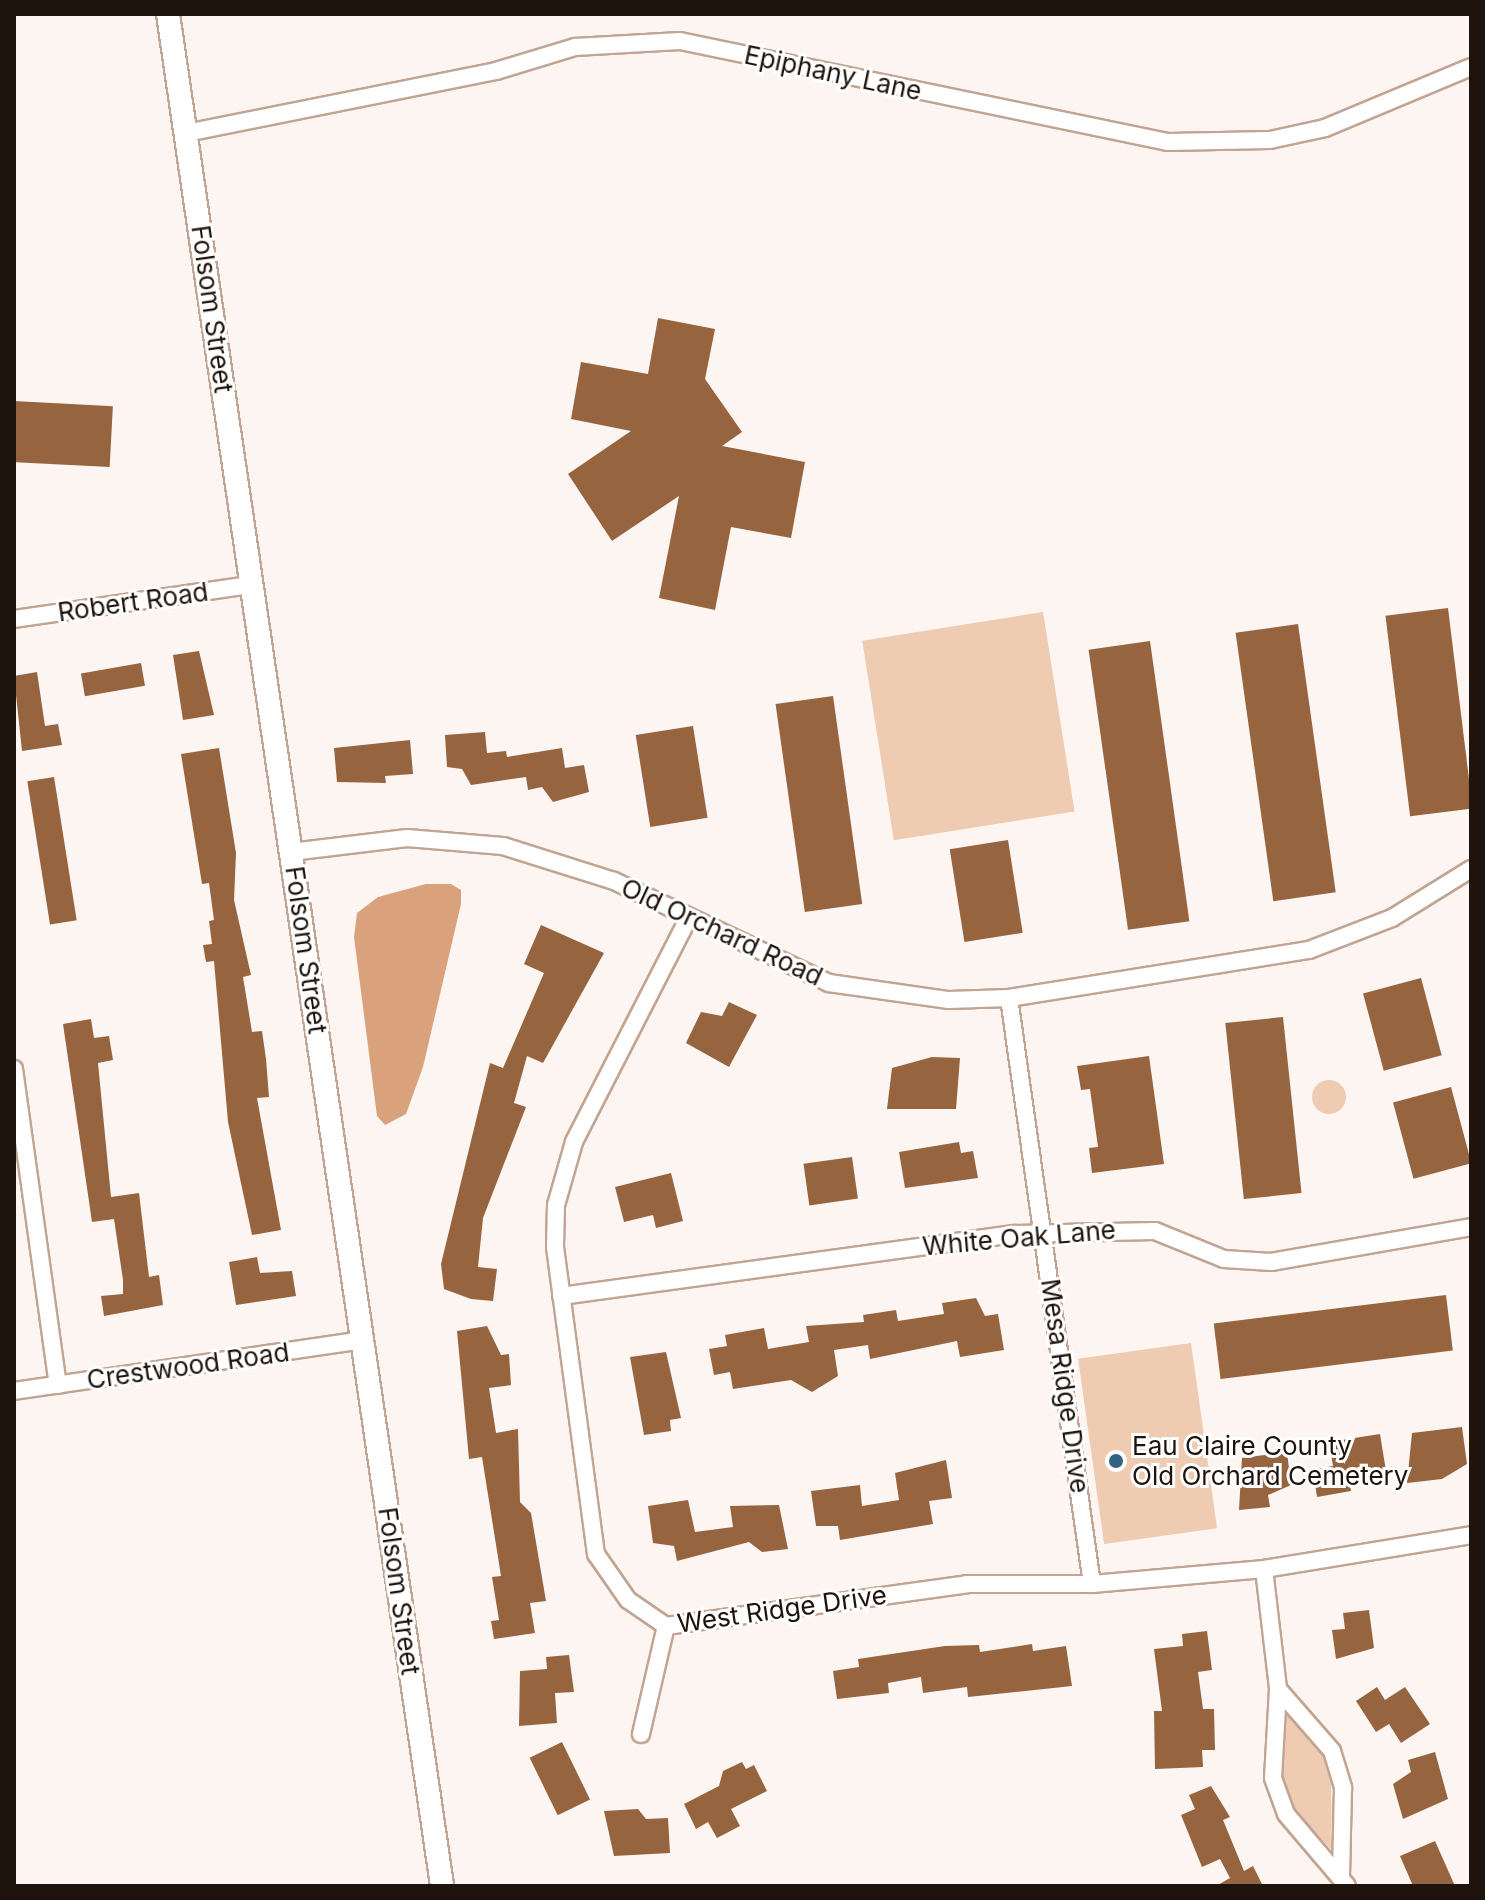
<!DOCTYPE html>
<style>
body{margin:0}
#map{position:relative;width:1485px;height:1900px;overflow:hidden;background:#fcf5f1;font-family:Inter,sans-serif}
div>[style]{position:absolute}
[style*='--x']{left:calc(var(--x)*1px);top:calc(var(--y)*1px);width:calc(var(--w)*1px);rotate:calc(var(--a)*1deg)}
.green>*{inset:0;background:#efcbb2;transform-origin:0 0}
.round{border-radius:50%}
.water>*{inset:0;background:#daa27c}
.building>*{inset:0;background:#976440;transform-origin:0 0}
.roads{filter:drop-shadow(2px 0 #c1a592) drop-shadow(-2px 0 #c1a592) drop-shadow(0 2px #c1a592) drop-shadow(0 -2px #c1a592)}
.street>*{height:16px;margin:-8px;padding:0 8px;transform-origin:8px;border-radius:8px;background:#fff}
.secondary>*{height:22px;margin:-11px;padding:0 11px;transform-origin:11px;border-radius:11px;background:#fff}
.dots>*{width:22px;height:22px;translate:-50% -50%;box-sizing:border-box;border:4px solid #fff;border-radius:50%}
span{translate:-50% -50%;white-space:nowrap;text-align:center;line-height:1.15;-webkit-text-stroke:6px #fff;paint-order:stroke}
.street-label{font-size:26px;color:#1e140d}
.poi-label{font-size:26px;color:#1e140d}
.left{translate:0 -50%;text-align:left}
.frame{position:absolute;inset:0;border:16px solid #1e140d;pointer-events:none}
</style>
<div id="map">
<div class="green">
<i style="left:1043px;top:612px;width:202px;height:183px;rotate:81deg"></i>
<i class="round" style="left:1312px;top:1080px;width:34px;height:34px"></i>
<i style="left:1191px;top:1343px;width:187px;height:114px;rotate:82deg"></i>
<i style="clip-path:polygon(1286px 1709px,1322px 1751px,1331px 1773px,1332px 1850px,1297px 1814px,1282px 1778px)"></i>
</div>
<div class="water">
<i style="clip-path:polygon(426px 884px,451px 884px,461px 890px,461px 904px,423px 1067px,406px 1114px,385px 1125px,377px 1116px,354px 937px,357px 913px,378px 897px)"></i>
</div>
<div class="building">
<i style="clip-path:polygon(658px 318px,715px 329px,705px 379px,742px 432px,722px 446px,805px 462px,791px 538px,731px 527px,715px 610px,659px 598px,679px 496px,612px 541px,568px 474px,631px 431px,571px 419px,581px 362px,648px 374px)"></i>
<i style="left:14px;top:401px;width:99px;height:61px;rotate:3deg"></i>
<i style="left:1448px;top:608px;width:202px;height:63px;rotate:83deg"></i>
<i style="left:1298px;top:624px;width:271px;height:63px;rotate:82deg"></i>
<i style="left:1150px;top:641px;width:283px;height:62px;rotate:82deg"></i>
<i style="clip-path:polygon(199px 651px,214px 715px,183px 720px,173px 655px)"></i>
<i style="left:141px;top:663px;width:23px;height:61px;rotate:80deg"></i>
<i style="clip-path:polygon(37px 672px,45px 726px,58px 724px,62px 745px,22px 751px,14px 676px)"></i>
<i style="left:833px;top:696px;width:210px;height:58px;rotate:82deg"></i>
<i style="left:693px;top:726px;width:93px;height:58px;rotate:81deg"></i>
<i style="clip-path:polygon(485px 732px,487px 753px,506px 751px,507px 757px,562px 748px,565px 768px,584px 765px,589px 792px,553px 802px,542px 787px,528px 790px,526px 777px,471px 785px,462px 769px,447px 767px,445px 735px)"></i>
<i style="clip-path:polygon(410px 740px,413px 774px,385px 776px,386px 783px,337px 782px,334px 748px)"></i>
<i style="clip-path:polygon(219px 748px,236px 853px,234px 900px,251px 975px,243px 977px,252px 1032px,262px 1031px,266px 1059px,269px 1097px,257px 1098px,281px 1230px,252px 1235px,228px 1122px,214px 961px,206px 962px,203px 945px,212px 944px,209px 921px,214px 920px,209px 883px,202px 884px,181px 754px)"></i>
<i style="left:54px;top:777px;width:145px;height:27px;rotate:81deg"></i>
<i style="left:1008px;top:840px;width:94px;height:59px;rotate:81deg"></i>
<i style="clip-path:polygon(541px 925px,604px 953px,543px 1063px,527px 1056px,514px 1103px,526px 1107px,483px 1218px,478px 1267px,497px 1269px,493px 1301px,471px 1299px,444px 1289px,441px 1264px,490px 1063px,503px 1068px,544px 973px,524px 964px)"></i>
<i style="left:1421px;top:978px;width:80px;height:60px;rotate:75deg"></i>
<i style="clip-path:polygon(729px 1002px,757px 1015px,729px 1067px,686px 1043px,701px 1012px,722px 1016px)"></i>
<i style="left:1283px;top:1017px;width:177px;height:58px;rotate:84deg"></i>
<i style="clip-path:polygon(91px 1019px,94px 1038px,109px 1036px,113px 1060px,98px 1063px,111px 1197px,139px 1193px,149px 1277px,159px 1275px,163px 1305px,104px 1316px,101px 1296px,123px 1294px,123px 1280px,114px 1219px,92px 1222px,63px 1024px)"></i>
<i style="clip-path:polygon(1149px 1056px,1164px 1164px,1092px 1173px,1089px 1148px,1098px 1147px,1090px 1089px,1081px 1090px,1077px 1066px)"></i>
<i style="clip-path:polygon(932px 1057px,960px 1058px,956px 1109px,887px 1109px,892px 1068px)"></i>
<i style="left:1451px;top:1087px;width:79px;height:60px;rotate:75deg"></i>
<i style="clip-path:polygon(959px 1142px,961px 1153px,973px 1151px,978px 1178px,905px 1188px,899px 1152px)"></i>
<i style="left:852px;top:1157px;width:42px;height:49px;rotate:82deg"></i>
<i style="clip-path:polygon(671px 1173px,683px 1221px,656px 1228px,653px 1215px,624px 1222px,615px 1187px)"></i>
<i style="clip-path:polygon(257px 1257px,260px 1273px,292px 1271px,296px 1296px,236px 1305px,229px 1262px)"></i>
<i style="left:1446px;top:1295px;width:56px;height:234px;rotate:83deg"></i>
<i style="clip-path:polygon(976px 1298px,985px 1316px,998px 1314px,1004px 1350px,960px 1357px,957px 1341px,870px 1359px,868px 1345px,834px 1350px,838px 1376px,812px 1392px,791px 1380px,733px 1389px,730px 1372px,714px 1375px,709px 1349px,727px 1346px,725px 1335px,764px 1328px,768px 1349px,809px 1342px,806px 1326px,864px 1322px,863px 1315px,896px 1310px,898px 1321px,944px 1314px,942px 1303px)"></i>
<i style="clip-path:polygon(487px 1326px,501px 1355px,509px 1354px,511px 1385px,489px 1388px,496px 1433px,518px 1429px,520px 1502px,531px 1513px,546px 1601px,530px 1603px,535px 1633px,494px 1639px,491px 1621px,499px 1620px,492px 1577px,501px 1576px,482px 1457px,469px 1459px,457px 1331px)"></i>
<i style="clip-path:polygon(666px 1352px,681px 1418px,670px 1420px,671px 1431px,644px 1435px,630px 1357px)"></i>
<i style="clip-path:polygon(1462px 1427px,1467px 1464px,1442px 1479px,1407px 1483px,1412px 1433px)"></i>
<i style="clip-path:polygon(1380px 1434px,1386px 1471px,1349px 1477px,1351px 1491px,1317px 1497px,1313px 1470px,1333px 1466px,1329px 1442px)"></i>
<i style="clip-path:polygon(1287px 1452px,1291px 1485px,1268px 1495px,1270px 1507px,1239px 1510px,1242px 1458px)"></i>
<i style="clip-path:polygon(946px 1460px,952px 1498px,929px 1501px,933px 1524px,840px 1540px,838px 1526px,816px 1526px,811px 1491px,860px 1485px,862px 1506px,899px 1500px,895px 1473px)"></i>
<i style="clip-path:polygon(688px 1500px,695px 1532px,733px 1527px,730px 1506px,779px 1505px,788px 1549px,762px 1552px,749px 1542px,677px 1561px,674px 1546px,653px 1543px,648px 1506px)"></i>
<i style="clip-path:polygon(1369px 1610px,1374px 1648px,1336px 1659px,1332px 1630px,1345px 1629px,1343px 1613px)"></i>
<i style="clip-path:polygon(1207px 1631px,1212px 1670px,1198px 1672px,1203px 1709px,1214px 1709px,1215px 1750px,1202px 1750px,1203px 1767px,1155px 1769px,1154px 1711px,1162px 1711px,1154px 1649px,1183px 1646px,1182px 1634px)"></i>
<i style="clip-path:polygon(1032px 1644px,1033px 1651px,1066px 1646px,1072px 1686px,968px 1697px,967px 1687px,923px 1693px,921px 1677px,888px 1683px,889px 1693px,837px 1699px,833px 1671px,859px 1667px,858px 1659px,945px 1646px,979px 1645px,980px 1652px)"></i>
<i style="clip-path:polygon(569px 1655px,574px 1692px,555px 1693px,557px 1723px,519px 1726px,520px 1671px,547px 1669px,546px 1657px)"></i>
<i style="clip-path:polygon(1377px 1687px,1385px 1700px,1405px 1687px,1430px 1724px,1401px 1743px,1389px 1724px,1376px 1732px,1356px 1701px)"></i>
<i style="left:562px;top:1742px;width:64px;height:36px;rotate:64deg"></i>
<i style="clip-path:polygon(1435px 1752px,1448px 1799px,1403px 1819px,1393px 1784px,1411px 1772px,1408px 1760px)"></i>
<i style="clip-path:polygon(742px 1762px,746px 1769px,754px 1765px,767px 1791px,731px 1809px,740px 1826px,717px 1838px,708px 1822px,696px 1829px,684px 1804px,719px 1786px,723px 1771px)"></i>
<i style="clip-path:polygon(1211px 1786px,1230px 1817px,1223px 1820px,1244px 1871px,1253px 1866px,1263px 1886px,1216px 1886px,1230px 1878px,1220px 1859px,1202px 1867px,1181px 1815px,1195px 1809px,1189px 1795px)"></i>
<i style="clip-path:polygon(638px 1809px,646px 1819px,668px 1818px,670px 1853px,614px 1856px,604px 1811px)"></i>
<i style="clip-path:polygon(1435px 1841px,1455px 1886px,1413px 1886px,1400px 1856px)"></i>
</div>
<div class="roads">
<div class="street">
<i style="--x:186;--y:133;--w:316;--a:-11.3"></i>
<i style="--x:496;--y:71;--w:83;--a:-16.9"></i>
<i style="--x:575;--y:47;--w:105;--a:-3.3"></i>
<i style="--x:680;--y:41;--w:498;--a:11.7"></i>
<i style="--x:1168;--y:142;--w:102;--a:-1.1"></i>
<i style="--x:1270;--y:140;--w:56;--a:-12.3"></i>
<i style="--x:1325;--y:128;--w:158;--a:-22.7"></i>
<i style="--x:14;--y:619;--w:239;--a:-8.2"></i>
<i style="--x:291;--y:852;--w:117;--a:-6.9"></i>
<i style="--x:407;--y:838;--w:96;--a:4.8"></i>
<i style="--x:503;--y:846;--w:116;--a:17.5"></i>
<i style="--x:614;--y:881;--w:238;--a:25.4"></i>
<i style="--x:829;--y:983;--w:121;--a:8.1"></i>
<i style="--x:949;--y:1000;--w:60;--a:-1.9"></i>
<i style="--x:1009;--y:998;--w:304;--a:-9.1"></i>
<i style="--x:1309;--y:950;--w:89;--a:-21.1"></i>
<i style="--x:1392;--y:918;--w:93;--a:-31.8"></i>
<i style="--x:688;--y:919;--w:250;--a:117.1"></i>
<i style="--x:574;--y:1142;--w:66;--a:105.9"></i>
<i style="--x:556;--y:1205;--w:42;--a:91.4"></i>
<i style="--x:555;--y:1247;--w:310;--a:82.4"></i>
<i style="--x:596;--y:1554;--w:56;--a:55.2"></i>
<i style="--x:628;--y:1600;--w:46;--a:34.4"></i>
<i style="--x:666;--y:1626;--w:304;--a:-7.9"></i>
<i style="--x:967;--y:1584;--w:125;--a:0"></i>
<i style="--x:1092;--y:1584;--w:173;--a:-5"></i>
<i style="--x:1264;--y:1569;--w:210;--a:-9.3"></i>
<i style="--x:1009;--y:998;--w:592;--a:81.94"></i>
<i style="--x:14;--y:1069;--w:319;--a:82.1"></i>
<i style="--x:561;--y:1296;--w:459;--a:-7.8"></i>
<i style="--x:1016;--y:1234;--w:139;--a:-1.2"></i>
<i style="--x:1155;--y:1231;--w:74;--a:22.1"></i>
<i style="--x:1224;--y:1259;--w:47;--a:3.7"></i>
<i style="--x:1271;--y:1262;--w:203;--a:-9.9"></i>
<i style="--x:14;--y:1391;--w:352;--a:-8.3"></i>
<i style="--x:1264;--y:1569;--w:121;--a:83.3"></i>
<i style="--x:1278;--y:1689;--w:89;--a:93.2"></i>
<i style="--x:1273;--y:1778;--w:38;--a:70"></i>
<i style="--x:1286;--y:1814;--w:94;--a:49.7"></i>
<i style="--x:1278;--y:1689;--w:82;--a:48.9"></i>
<i style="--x:1332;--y:1751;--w:39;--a:73"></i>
<i style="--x:1343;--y:1788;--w:86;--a:91.3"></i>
<i style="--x:641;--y:1734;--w:111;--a:-77"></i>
</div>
<div class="secondary">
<i style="--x:168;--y:14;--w:1892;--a:81.67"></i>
</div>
</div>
<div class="dots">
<i style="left:1116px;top:1461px;background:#306480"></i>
</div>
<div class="street-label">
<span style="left:833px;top:73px;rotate:12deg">Epiphany Lane</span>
<span style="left:212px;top:309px;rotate:82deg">Folsom Street</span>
<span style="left:133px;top:602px;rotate:-8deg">Robert Road</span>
<span style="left:722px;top:932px;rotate:25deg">Old Orchard Road</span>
<span style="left:306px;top:950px;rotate:82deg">Folsom Street</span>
<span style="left:1019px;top:1238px;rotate:-5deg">White Oak Lane</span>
<span style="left:188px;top:1366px;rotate:-8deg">Crestwood Road</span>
<span style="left:1065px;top:1386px;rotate:82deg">Mesa Ridge Drive</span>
<span style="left:399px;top:1591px;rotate:82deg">Folsom Street</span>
<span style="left:782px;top:1609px;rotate:-8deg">West Ridge Drive</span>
</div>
<div class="poi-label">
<span class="left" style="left:1132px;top:1461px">Eau Claire County<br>Old Orchard Cemetery</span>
</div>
<div class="frame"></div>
</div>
